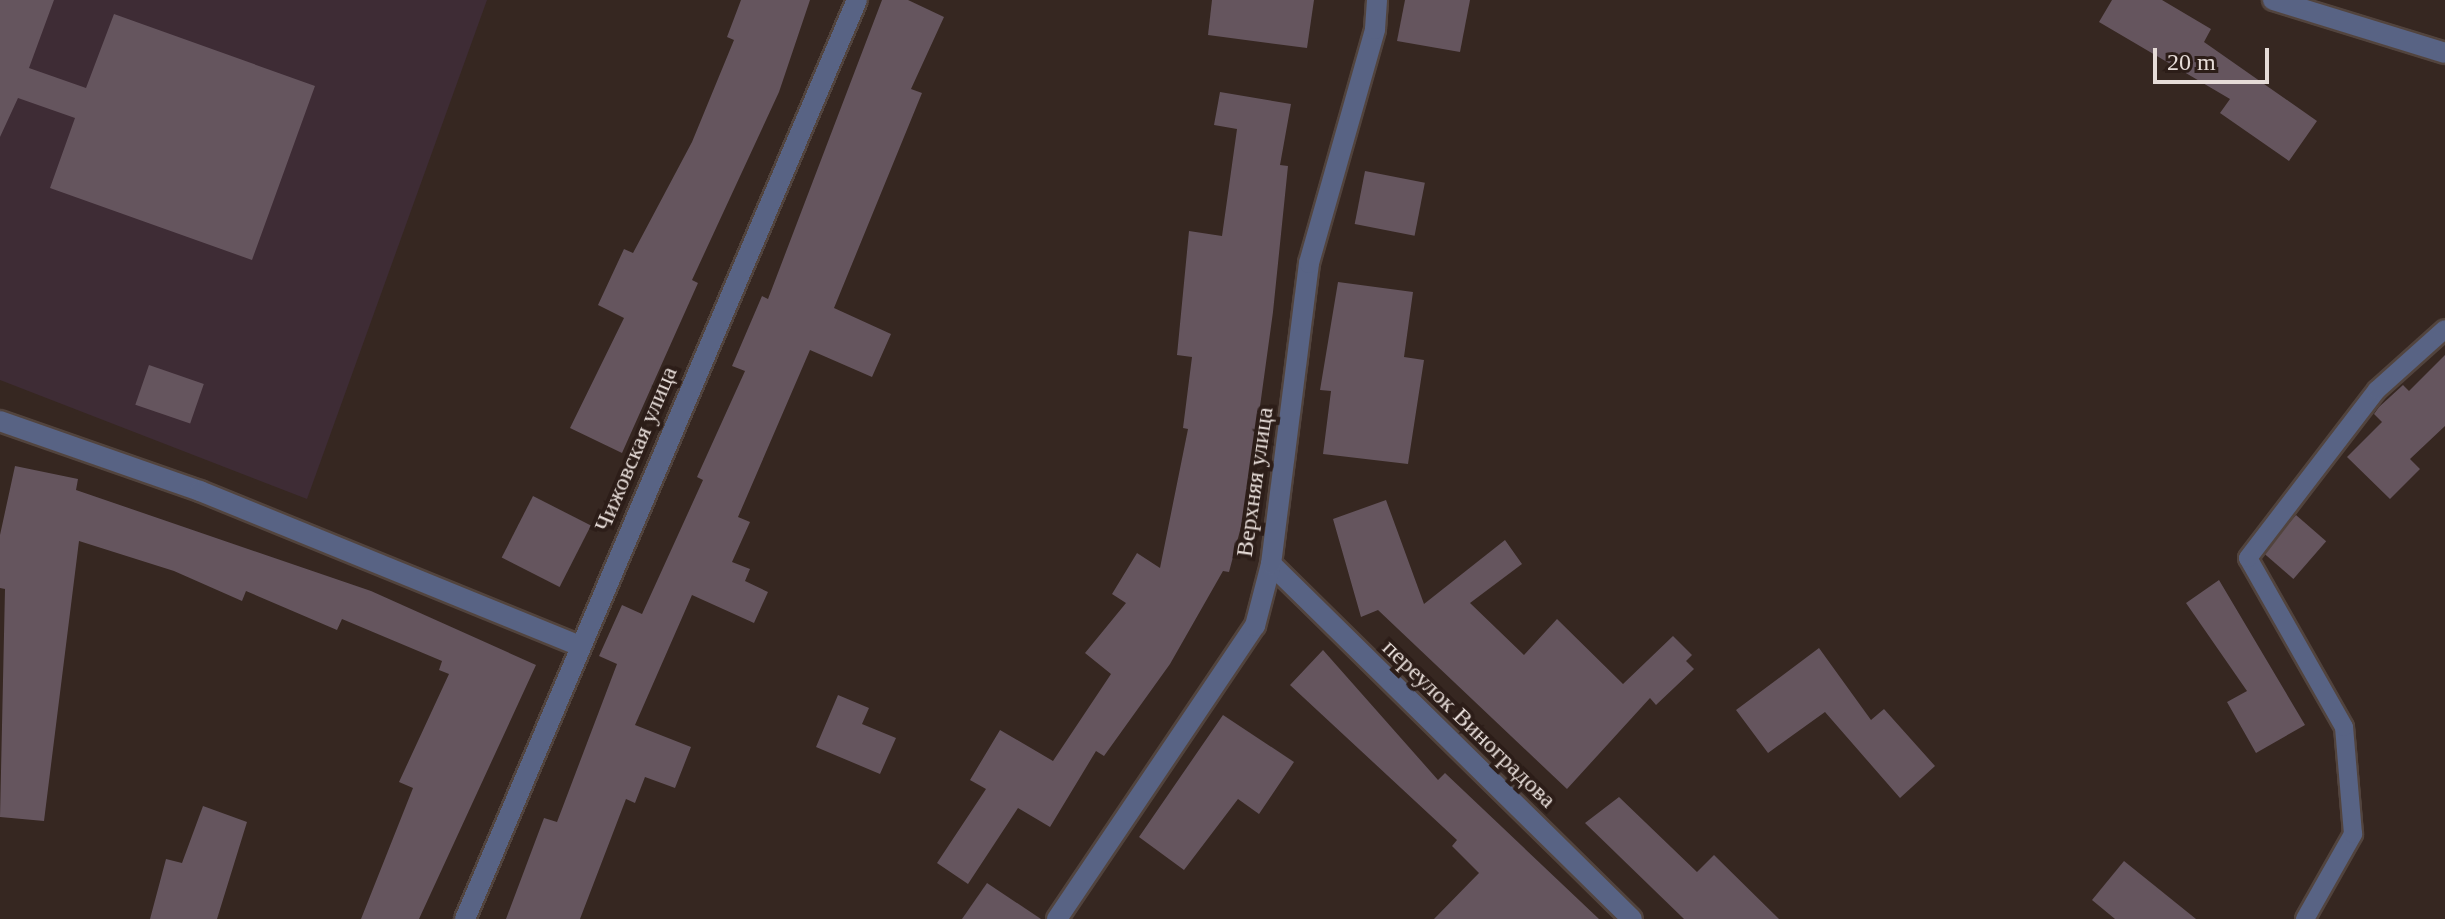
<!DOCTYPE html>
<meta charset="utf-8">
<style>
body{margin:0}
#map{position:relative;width:2445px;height:919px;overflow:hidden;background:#362721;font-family:Georgia,serif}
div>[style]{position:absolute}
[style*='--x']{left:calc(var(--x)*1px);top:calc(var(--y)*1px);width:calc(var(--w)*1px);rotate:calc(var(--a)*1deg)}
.education>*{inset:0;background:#3e2c35}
.building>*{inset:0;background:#65555e;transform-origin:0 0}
.roads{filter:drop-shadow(2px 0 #52443e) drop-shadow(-2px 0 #52443e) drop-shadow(0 2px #52443e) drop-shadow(0 -2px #52443e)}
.service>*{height:18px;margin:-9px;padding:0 9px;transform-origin:9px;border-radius:9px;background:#586384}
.minor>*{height:20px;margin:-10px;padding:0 10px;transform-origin:10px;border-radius:10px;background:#586384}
span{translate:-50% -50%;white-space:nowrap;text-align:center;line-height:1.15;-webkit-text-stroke:8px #2c1d18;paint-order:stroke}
.street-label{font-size:24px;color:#e6dcd8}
.scale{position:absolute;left:2153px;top:48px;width:116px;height:36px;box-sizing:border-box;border:4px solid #e6dcd8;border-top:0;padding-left:10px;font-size:24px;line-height:28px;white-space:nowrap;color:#e6dcd8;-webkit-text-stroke:6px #2c1d18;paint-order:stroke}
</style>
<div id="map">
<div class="education">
<i style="clip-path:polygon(0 0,487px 0,307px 499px,0 380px)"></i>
</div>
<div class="building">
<i style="clip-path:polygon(0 0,54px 0,29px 68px,86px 88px,114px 14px,315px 86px,252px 260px,50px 188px,75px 118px,18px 98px,0 137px)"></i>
<i style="clip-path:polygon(741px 0,810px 0,779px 92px,692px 280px,698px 283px,622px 453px,570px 428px,624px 318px,598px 305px,624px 249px,633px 253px,692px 142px,734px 40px,727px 37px)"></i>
<i style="clip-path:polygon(882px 0,908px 0,944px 17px,911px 89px,922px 93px,834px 308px,891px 334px,872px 377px,810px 350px,738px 517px,750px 522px,732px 562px,750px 569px,745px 581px,768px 592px,754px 623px,692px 595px,635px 725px,691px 747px,675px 788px,645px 777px,635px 803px,626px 799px,580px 919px,506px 919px,544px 818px,557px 822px,617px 664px,599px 656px,622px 605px,642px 614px,703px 480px,697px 477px,745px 371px,732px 366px,762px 296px,768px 299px)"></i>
<i style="clip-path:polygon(1212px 0,1314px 0,1307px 48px,1208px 35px)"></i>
<i style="clip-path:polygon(1405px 0,1470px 0,1460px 52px,1397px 41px)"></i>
<i style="clip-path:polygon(2112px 0,2162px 0,2211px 29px,2204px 42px,2317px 121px,2289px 161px,2220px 113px,2230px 99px,2099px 22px)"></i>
<i style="clip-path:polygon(1220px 92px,1291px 104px,1280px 165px,1288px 166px,1273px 312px,1246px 508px,1229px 572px,1223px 571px,1170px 664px,1104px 756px,1096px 751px,1050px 827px,1018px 808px,968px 884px,937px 863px,986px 789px,970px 780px,1000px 730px,1053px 761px,1111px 674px,1085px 653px,1126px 603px,1112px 594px,1137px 553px,1160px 568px,1188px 429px,1183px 428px,1192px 357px,1177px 355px,1189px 231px,1222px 236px,1237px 129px,1214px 125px)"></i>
<i style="left:1365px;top:171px;width:61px;height:54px;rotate:11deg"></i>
<i style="clip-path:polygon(1338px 282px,1413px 292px,1404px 357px,1424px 360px,1408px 464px,1323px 454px,1331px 391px,1320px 390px)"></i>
<i style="clip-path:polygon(2445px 355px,2445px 426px,2410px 459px,2420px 469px,2390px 499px,2347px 457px,2382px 422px,2374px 414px,2379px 407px,2403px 385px,2409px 391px)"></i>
<i style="left:149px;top:365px;width:58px;height:42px;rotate:19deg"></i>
<i style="clip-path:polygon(15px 466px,78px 479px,76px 490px,371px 591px,536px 665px,419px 919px,361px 919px,413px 788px,399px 782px,449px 674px,439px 670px,442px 661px,342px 619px,337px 630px,246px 591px,242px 601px,174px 571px,79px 541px,44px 821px,0 817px,5px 589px,0 588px,0 535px)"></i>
<i style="left:533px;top:496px;width:65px;height:69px;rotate:27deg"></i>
<i style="clip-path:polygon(1386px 500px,1424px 604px,1505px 540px,1522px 564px,1470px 603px,1524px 655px,1557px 619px,1623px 684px,1673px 636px,1692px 655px,1686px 661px,1694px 669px,1656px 705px,1650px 698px,1567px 789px,1378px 610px,1361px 617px,1333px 519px)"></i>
<i style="left:2296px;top:515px;width:40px;height:50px;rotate:41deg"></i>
<i style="clip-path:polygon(2219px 580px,2305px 725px,2256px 753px,2227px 702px,2247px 691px,2186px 603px)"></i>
<i style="clip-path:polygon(1819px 648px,1871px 720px,1884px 709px,1935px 766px,1900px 798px,1825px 712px,1768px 753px,1736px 710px)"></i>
<i style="clip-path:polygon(1323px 650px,1438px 780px,1445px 773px,1599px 919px,1434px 919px,1479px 873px,1452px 846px,1457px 840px,1290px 685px)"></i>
<i style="clip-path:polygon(838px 695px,869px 708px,862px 724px,896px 738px,880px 774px,816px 747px)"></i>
<i style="clip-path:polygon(1223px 715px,1294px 762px,1259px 814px,1238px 799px,1184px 870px,1139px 837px)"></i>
<i style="clip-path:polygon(1619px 797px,1697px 872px,1714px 855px,1779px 919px,1684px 919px,1585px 823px)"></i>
<i style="clip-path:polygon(203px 806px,247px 822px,217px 919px,150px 919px,166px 859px,182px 863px)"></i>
<i style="clip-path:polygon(2124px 861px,2196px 919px,2115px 919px,2092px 900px)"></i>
<i style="clip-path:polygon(987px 883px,1041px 919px,962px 919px)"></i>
</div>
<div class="roads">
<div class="service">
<i style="--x:2305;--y:919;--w:98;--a:-60.5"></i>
<i style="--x:2353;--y:834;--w:107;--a:-94.8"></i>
<i style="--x:2344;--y:727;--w:194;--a:-119.6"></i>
<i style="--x:2248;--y:558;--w:212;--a:-52.5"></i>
<i style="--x:2377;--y:390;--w:91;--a:-41.9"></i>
</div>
<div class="minor">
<i style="--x:2273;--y:0;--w:180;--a:17.1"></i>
<i style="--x:0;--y:421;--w:212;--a:19.3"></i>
<i style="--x:200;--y:491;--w:409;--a:22.2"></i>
<i style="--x:1271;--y:564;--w:506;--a:44.52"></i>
<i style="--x:465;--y:919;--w:999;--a:-66.9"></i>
<i style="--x:1057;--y:919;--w:354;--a:-56"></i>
<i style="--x:1255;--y:626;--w:64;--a:-75.5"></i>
<i style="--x:1271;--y:564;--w:303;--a:-82.8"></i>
<i style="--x:1309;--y:263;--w:243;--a:-74.2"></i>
<i style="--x:1375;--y:29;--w:29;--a:-86"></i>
</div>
</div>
<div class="street-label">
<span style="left:636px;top:449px;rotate:-67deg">Чижовская улица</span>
<span style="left:1255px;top:482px;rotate:-82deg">Верхняя улица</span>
<span style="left:1469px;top:724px;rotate:44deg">переулок Виноградова</span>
</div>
<div class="scale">20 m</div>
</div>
